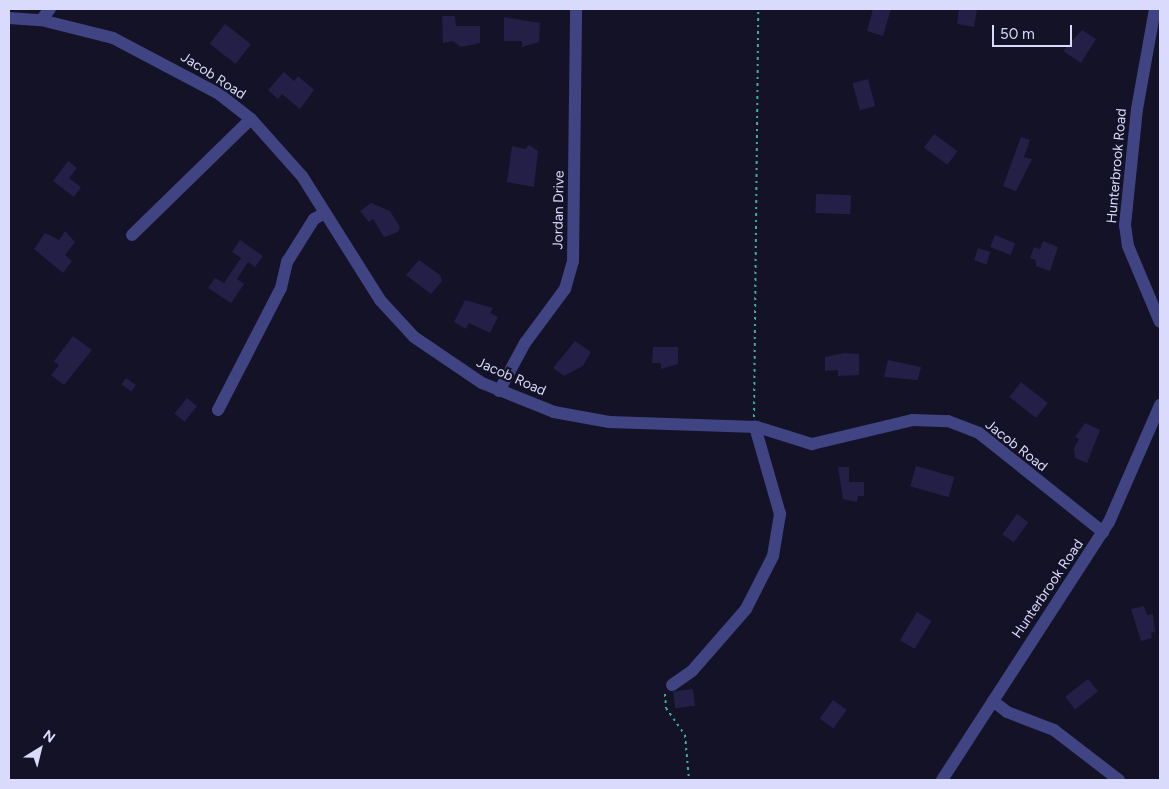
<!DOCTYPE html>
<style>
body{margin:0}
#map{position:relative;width:1169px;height:789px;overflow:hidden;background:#131227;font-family:Figtree,sans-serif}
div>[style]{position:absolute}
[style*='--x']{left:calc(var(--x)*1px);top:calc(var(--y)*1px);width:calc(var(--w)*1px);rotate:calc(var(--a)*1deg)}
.building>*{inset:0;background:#231f47;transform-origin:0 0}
.path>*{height:2px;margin-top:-1px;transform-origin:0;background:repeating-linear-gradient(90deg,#39b29e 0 2.5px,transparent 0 6.5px)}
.minor>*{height:12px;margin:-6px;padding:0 6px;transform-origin:6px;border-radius:6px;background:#404482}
span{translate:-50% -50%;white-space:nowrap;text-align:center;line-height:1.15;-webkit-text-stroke:4.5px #131227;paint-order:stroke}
.street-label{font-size:14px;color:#dadafc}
.frame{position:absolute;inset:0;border:10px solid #dadafc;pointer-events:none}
.north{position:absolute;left:15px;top:724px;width:50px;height:50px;-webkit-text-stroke:4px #131227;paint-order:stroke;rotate:36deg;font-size:14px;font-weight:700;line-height:20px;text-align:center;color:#dadafc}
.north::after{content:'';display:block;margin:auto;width:18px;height:22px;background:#dadafc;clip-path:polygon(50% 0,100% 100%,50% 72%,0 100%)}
.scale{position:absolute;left:992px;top:25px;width:80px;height:22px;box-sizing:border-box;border:2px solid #dadafc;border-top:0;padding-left:6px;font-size:15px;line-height:18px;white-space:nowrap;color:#dadafc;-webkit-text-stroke:4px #131227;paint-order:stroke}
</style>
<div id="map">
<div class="building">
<i style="clip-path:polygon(873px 9px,891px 9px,883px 36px,867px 31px)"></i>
<i style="clip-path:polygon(959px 9px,977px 9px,974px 27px,957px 24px)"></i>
<i style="clip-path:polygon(442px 16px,455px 16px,456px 26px,480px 26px,480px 43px,461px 47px,453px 41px,443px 43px)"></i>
<i style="clip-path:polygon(504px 17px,540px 23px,539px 42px,522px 47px,522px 41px,504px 41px)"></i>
<i style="left:225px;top:24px;width:33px;height:25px;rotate:38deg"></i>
<i style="clip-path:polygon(1082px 30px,1096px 39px,1081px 63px,1063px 51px)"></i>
<i style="clip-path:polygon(284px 72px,294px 81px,298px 76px,314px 90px,300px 109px,282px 94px,278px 99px,268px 90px)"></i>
<i style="left:868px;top:79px;width:28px;height:16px;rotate:75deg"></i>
<i style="left:934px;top:134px;width:29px;height:17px;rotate:36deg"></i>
<i style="clip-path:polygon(1021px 137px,1030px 140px,1024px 157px,1032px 159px,1016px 191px,1003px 186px)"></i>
<i style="clip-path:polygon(529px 145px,538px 151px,534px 187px,507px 182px,512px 146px,525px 149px)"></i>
<i style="clip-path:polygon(68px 161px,77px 168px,69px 178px,81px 187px,74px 197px,53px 181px)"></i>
<i style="left:816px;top:194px;width:35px;height:19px;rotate:2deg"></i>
<i style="clip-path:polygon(371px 203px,390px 211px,400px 227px,398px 232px,384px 237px,373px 219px,369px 222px,360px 211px)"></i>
<i style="clip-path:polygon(65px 231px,75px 242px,65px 255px,72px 261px,63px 273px,34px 249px,45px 233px,59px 240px)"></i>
<i style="left:995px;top:235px;width:22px;height:13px;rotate:22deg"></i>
<i style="clip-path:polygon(240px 240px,263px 256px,255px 267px,248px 262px,237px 279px,244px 284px,231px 303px,208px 288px,215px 278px,224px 283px,241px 258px,232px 252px)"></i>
<i style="clip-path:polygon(1043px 241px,1058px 247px,1050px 271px,1036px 266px,1036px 260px,1030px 258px,1034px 247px,1040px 249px)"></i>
<i style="left:978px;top:248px;width:13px;height:13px;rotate:18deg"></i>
<i style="clip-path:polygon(419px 260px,440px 275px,442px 281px,431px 294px,406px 275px)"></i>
<i style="clip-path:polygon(465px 300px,493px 308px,490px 313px,498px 317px,490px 333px,469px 323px,466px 329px,454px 322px)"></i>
<i style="clip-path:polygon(73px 336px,92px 350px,64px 385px,51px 375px,59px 365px,54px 361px)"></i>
<i style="clip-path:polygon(575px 341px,591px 352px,583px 366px,564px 376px,553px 368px)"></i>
<i style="clip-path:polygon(653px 347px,678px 347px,678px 364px,661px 369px,661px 363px,652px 363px)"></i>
<i style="clip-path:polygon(844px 353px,859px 354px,859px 375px,838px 376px,838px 370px,825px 371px,825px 357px)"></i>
<i style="clip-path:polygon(888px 360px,921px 367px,918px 380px,884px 377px)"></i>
<i style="left:126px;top:378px;width:12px;height:8px;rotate:35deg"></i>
<i style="left:1021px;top:382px;width:34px;height:19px;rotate:38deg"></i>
<i style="left:187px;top:398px;width:13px;height:20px;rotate:39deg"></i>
<i style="clip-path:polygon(1085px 423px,1100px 430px,1087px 463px,1075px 458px,1074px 448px,1079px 439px,1075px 437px)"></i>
<i style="left:916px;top:466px;width:40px;height:21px;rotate:16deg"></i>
<i style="clip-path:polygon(838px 467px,849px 467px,849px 482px,864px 482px,864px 496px,858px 496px,857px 502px,843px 499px)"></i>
<i style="left:1017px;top:514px;width:14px;height:25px;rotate:36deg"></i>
<i style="clip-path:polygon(1144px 606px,1147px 615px,1153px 614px,1155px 632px,1151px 633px,1152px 638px,1141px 641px,1131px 609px)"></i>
<i style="left:917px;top:612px;width:17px;height:33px;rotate:31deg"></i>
<i style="left:1088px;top:679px;width:16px;height:29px;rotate:52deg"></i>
<i style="left:693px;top:689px;width:17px;height:20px;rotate:83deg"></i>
<i style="left:833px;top:700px;width:17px;height:23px;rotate:36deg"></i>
</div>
<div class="path">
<i style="--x:754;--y:417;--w:408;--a:-89.4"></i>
<i style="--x:665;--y:694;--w:14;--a:86"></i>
<i style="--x:666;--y:708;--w:33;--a:55"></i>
<i style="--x:685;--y:735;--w:45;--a:84.9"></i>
</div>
<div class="minor">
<i style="--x:1155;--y:9;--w:102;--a:100.2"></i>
<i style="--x:1137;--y:109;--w:117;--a:95.9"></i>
<i style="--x:1125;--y:225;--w:21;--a:82"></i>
<i style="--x:1128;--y:246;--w:82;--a:67.2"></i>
<i style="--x:9;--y:18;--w:32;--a:4"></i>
<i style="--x:41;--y:20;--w:74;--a:14"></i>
<i style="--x:113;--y:38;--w:120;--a:27.8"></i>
<i style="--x:219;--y:94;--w:41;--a:38"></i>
<i style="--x:251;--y:119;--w:76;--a:48.2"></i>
<i style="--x:302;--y:176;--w:146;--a:57.8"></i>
<i style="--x:380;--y:300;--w:50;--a:47.4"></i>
<i style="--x:414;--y:337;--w:82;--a:34.1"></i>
<i style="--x:482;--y:383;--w:78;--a:21.9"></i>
<i style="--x:554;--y:412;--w:56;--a:10.3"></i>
<i style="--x:609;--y:422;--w:148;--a:1.9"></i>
<i style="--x:757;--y:427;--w:58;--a:17.2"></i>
<i style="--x:812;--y:444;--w:104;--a:-13.4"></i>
<i style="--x:913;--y:420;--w:35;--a:2"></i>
<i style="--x:948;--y:421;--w:33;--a:21"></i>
<i style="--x:979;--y:433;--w:159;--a:38.6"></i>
<i style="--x:41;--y:20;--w:14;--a:-51"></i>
<i style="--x:132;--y:235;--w:166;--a:-44.3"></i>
<i style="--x:499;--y:391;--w:55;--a:-61.6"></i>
<i style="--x:525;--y:343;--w:67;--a:-53.5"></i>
<i style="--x:565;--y:289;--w:29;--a:-74"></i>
<i style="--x:573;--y:261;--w:252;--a:-89.3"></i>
<i style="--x:218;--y:410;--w:137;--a:-62.7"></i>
<i style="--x:281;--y:288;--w:27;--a:-77"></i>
<i style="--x:287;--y:262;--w:51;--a:-57.9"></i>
<i style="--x:314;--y:219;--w:10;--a:-29"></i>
<i style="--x:672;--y:685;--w:24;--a:-35"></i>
<i style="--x:692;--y:671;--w:82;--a:-48.9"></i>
<i style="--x:746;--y:609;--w:59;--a:-63"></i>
<i style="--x:773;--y:556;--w:43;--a:-80.5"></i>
<i style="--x:780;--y:514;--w:91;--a:-106"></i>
<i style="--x:993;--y:701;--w:18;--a:38"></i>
<i style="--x:1007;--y:712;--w:50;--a:21"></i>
<i style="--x:1054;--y:730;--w:82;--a:37.6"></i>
<i style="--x:942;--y:780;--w:307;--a:-57.1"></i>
<i style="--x:1109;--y:522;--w:128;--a:-66.4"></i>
</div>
<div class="street-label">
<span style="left:213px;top:76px;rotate:33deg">Jacob Road</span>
<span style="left:1117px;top:166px;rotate:-85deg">Hunterbrook Road</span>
<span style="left:559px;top:210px;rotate:-89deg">Jordan Drive</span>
<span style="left:511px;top:377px;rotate:24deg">Jacob Road</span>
<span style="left:1016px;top:446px;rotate:38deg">Jacob Road</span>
<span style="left:1048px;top:589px;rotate:-56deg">Hunterbrook Road</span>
</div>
<div class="frame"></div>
<div class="north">N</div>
<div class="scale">50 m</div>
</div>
